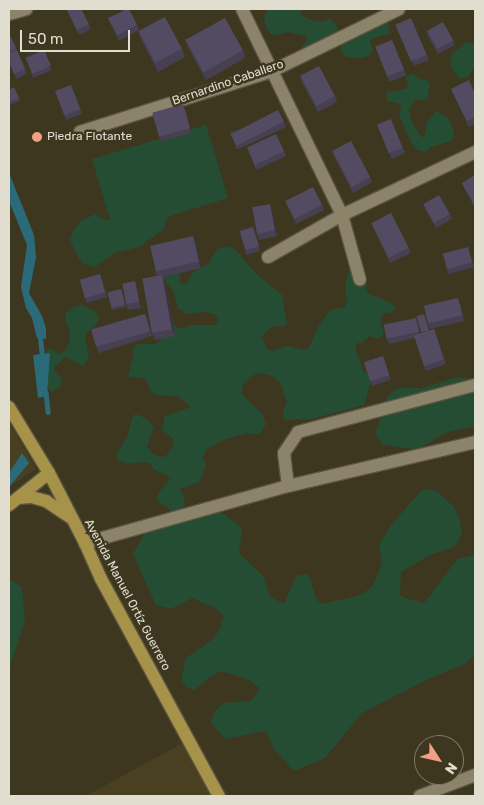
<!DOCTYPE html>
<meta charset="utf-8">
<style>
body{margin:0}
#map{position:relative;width:484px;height:805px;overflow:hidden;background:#3e3720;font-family:Rubik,sans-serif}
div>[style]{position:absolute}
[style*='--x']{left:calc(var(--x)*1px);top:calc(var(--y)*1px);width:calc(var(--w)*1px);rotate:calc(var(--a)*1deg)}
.built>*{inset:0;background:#493f21}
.green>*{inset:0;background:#244d34}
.water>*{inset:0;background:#2b6a78}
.pier>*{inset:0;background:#3e3720}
.stream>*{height:4.5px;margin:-2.25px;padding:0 2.25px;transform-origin:2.25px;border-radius:2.25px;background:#2b6a78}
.roads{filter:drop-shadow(1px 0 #5a533f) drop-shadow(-1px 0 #5a533f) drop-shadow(0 1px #5a533f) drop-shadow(0 -1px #5a533f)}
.minor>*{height:12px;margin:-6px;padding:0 6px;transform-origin:6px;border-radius:6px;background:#8b846a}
.major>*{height:12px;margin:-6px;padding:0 6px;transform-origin:6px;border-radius:6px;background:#a69248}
.wall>*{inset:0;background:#474053;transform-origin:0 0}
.shaded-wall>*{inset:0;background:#3a3444}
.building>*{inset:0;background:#534b61;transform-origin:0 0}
.dots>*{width:14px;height:14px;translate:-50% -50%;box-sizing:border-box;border:2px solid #3e3720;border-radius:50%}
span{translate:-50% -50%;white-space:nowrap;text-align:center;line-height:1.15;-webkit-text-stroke:5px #3e3720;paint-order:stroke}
.street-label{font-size:12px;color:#e1ddcf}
.poi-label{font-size:12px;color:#e1ddcf}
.left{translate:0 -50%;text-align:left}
.frame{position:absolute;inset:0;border:10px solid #e1ddcf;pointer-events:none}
.north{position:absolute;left:414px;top:735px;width:50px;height:50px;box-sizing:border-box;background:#3e3720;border:1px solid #7f7966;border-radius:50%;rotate:125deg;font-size:14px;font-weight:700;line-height:20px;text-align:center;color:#e1ddcf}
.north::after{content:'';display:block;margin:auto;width:18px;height:22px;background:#f39f83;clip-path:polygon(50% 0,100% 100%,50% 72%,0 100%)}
.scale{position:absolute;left:20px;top:30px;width:110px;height:22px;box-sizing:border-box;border:2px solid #e1ddcf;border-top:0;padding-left:6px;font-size:15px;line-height:18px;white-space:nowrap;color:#e1ddcf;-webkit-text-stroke:4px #3e3720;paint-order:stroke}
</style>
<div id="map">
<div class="built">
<i style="clip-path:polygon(9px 422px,36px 469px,9px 487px)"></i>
<i style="clip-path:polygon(188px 740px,217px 796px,86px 796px)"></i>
</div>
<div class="green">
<i style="clip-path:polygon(268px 9px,301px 9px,301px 14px,310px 20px,324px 22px,330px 18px,336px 24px,339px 38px,328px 52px,310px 61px,301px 57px,299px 52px,307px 41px,306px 36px,288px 32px,277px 35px,271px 34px,266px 28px,264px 16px)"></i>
<i style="clip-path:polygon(385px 19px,388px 22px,390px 33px,373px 38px,370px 42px,373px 50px,369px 55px,363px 58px,347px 57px,341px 52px,342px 43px)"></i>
<i style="clip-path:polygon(466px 42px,475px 45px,475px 65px,469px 76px,460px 79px,452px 69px,450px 56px)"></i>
<i style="clip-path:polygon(413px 73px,419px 79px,427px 80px,430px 84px,427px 99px,416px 100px,409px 109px,412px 123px,419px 133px,423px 138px,424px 137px,427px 122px,436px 111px,447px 117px,453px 128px,454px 136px,451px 141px,431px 147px,425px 152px,417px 150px,412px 144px,399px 115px,401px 108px,400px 104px,387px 101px,387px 92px,406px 89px,408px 83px,405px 78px)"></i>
<i style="clip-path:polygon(206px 125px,228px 198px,167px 217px,164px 229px,139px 247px,114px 253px,95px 267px,84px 264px,79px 259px,70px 240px,73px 231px,82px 220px,96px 214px,102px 219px,110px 220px,92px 159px)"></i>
<i style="clip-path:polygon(228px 246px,236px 250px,255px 273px,282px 295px,287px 324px,285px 326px,273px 326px,265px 332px,262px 338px,267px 349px,272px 351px,287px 346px,303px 350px,309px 348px,318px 327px,330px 310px,345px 307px,347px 301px,345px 285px,349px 269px,353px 265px,360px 266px,365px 271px,367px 293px,390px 302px,394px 305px,395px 309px,390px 313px,383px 313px,381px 321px,384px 335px,377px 339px,370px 336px,362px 343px,357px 343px,355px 348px,363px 371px,372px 377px,364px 405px,312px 419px,284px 420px,283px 412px,287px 402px,280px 382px,272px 376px,262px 373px,254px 375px,243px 384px,242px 394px,262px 414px,266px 424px,260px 434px,248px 433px,226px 439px,206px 449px,203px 458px,206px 465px,199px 482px,179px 489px,183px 494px,185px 505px,180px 512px,174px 512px,158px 501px,157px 496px,160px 491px,170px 480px,167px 475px,154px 470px,151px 464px,144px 462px,127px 464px,116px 459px,118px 451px,127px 438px,133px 415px,139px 415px,148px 420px,154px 428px,147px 446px,153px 454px,160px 457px,166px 456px,174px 444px,173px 439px,162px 430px,165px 416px,191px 407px,178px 396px,156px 395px,151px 392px,147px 381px,143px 378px,128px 377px,134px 353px,131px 351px,138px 344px,156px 344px,173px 325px,181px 329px,192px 325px,215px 325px,218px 320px,215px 314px,205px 312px,188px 314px,178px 309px,174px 292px,164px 280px,168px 265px,181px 268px,179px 280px,182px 285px,187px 283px,193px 272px,208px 264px,217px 249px)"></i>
<i style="clip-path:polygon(84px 305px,95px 312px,99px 319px,95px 326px,87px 332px,85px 337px,89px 358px,83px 366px,66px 357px,55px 366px,54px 370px,62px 378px,60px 387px,52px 392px,41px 382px,44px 356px,48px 348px,60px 354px,67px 348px,70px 339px,69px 328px,65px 322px,66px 313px,75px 306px)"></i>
<i style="clip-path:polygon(458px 377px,475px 379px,475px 426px,447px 432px,424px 446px,413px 449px,383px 445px,375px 434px,388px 395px,399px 388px,422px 388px)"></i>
<i style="clip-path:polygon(423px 489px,435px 490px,454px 507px,460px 521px,462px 535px,454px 547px,430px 555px,401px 572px,400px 595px,405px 598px,424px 603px,457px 559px,475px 555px,475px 654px,466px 663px,424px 681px,362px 713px,325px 758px,294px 771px,274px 749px,266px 731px,225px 739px,211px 723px,214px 713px,223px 703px,251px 701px,260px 688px,247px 679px,221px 671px,211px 676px,194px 690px,188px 688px,181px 681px,186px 658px,212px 640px,219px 631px,224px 616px,215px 608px,192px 598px,171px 609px,156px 605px,133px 554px,144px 534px,153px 528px,206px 507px,225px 515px,242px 528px,239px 553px,264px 577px,269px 596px,284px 604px,297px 575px,308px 574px,317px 600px,322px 604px,361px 595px,373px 586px,382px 563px,379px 544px,391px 525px)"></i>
<i style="clip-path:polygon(9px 579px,22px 587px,25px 621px,9px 669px)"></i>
</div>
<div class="water">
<i style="clip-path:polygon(9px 173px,34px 235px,36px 257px,29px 293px,42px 316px,46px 328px,46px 339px,37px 338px,32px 318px,26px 308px,21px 287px,27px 245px,9px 201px)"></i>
<i style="clip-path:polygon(50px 353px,47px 396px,38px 398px,33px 355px)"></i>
<i style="clip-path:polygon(22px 453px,29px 463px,9px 487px,9px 473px)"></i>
</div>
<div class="pier">
<i style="clip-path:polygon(40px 406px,56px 436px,54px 439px,51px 438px,34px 410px,34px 407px)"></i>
</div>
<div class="stream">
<i style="--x:40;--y:333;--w:27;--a:84"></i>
<i style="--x:46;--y:392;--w:20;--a:84"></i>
</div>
<div class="roads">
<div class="minor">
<i style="--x:242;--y:9;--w:229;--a:64.1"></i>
<i style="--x:342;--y:215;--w:67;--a:74.5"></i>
<i style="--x:9;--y:14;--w:18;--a:-16"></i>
<i style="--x:80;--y:132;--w:201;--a:-17.6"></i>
<i style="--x:272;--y:71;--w:141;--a:-26"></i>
<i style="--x:268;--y:257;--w:85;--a:-29.6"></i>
<i style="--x:342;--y:215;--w:147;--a:-25.3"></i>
<i style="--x:288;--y:486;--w:33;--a:-97"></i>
<i style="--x:284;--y:453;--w:25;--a:-56"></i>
<i style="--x:298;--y:432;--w:183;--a:-14.9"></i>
<i style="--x:85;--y:543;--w:211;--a:-15.7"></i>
<i style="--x:288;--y:486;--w:192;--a:-13.2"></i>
<i style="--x:420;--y:796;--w:59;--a:-20.9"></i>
</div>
<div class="major">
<i style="--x:9;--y:407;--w:77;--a:58.8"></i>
<i style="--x:49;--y:473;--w:79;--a:62.8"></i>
<i style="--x:85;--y:543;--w:39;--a:66"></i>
<i style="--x:101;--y:579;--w:247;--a:61.5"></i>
<i style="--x:18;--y:498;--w:13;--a:-4"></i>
<i style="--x:31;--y:497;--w:16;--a:15"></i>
<i style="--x:46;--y:501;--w:29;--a:34"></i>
<i style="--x:9;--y:505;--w:51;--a:-38.7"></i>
</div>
</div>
<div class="wall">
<i style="clip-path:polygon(66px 9px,81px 9px,91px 29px,79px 35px)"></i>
<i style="clip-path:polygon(108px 18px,137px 25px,139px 30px,119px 41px)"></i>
<i style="clip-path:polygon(398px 30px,427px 55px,429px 60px,414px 66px)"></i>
<i style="clip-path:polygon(138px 31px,182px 49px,185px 57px,158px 72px,141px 39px)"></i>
<i style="clip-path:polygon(427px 31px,453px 40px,455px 45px,438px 54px,428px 36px)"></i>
<i style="clip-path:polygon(9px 33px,16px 48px,27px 74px,16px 79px,9px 62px)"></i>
<i style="clip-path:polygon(185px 39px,243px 50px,245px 58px,206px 80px,188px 47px)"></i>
<i style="left:392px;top:40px;width:38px;height:18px;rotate:68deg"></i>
<i style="left:44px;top:50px;width:22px;height:20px;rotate:69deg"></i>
<i style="clip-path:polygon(300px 76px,335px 96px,337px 102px,318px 112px,302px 82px)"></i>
<i style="left:71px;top:85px;width:31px;height:17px;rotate:69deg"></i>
<i style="clip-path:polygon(451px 89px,475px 94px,475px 124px,469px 127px)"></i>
<i style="clip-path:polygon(9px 90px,19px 98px,20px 101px,9px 105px)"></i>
<i style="clip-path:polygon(185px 109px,191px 133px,161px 142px,159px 136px)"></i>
<i style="clip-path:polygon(284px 122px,286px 127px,237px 150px,230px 132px)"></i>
<i style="clip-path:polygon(377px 125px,403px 148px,405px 153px,392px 159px)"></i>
<i style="clip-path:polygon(247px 147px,284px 151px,286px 156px,256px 170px)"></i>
<i style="clip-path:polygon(332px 151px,370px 177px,372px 182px,353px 193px,334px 156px)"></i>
<i style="clip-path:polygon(475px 175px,475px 208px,464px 188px,462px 183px)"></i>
<i style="clip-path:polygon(285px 201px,322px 205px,324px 210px,296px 224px)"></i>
<i style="clip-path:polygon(423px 204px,450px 214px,452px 219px,436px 228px,425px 209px)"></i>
<i style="clip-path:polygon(272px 209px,277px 236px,259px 240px,257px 234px)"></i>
<i style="clip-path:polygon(371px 223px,409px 248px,411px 253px,390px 263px)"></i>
<i style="left:253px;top:227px;width:25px;height:14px;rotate:74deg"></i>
<i style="clip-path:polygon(193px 236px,196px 244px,201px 268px,163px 277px,165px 283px,175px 336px,155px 340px,152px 333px,157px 276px,155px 271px)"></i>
<i style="clip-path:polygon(468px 247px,474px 267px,449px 274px,447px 269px)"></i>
<i style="left:100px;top:274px;width:24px;height:21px;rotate:73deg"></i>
<i style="clip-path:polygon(135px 281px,137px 287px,141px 308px,128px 310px,126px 305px)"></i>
<i style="clip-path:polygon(121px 289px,126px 307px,112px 310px,111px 308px)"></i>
<i style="clip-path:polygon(460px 303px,464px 321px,430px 329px,428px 324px)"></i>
<i style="left:145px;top:314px;width:23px;height:56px;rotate:72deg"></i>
<i style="clip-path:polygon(418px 324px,420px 334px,434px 329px,446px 364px,426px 371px,415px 338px,389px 344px,387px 339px)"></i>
<i style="left:383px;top:356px;width:25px;height:20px;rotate:72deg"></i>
</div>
<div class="shaded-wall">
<i style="clip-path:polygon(270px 204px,272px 209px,277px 236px,275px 231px)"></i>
<i style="clip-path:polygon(193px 236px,196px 244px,201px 268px,199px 261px)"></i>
<i style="clip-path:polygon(162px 275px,165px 283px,175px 336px,172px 329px)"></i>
<i style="clip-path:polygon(135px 281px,137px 287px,141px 308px,139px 302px)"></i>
</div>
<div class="building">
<i style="clip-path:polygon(67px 9px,81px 9px,89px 24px,77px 30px)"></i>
<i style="clip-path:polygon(127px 9px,129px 9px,137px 25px,117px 35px,108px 18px)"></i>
<i style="left:165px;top:17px;width:36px;height:30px;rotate:62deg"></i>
<i style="left:225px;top:18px;width:37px;height:45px;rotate:61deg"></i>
<i style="left:411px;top:18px;width:40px;height:17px;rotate:67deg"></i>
<i style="left:443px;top:22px;width:21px;height:18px;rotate:61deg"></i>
<i style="clip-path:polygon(9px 33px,16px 48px,9px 52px)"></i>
<i style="left:392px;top:40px;width:32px;height:18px;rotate:68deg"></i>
<i style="clip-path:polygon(17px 50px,25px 69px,14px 74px,9px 61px,9px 53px)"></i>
<i style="left:44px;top:50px;width:17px;height:20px;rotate:66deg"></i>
<i style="left:319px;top:66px;width:34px;height:21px;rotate:62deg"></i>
<i style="clip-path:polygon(469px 80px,475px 94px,475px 117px,467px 121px,451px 89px)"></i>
<i style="left:71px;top:85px;width:26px;height:17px;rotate:69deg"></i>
<i style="clip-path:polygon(14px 87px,19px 98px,9px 102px,9px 90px)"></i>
<i style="left:183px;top:104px;width:25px;height:32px;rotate:74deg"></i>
<i style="left:278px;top:110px;width:13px;height:53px;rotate:63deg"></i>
<i style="left:391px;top:119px;width:31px;height:15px;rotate:68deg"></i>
<i style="left:276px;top:134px;width:19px;height:32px;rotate:65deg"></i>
<i style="left:351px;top:141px;width:41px;height:21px;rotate:62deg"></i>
<i style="clip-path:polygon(475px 175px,475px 206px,462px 183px)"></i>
<i style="left:313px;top:187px;width:20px;height:31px;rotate:63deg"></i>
<i style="left:439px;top:195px;width:22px;height:18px;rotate:60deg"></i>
<i style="left:270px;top:204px;width:27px;height:18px;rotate:80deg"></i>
<i style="left:391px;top:213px;width:39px;height:22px;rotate:63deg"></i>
<i style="left:253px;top:227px;width:20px;height:14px;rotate:72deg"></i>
<i style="left:193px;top:236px;width:26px;height:44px;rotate:77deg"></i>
<i style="left:468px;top:247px;width:16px;height:26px;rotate:75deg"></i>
<i style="left:100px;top:274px;width:19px;height:21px;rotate:74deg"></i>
<i style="left:162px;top:275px;width:55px;height:20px;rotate:80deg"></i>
<i style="left:135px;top:281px;width:21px;height:13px;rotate:79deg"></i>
<i style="left:121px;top:289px;width:16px;height:14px;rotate:75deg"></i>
<i style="left:458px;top:298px;width:18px;height:35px;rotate:77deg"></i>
<i style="left:145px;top:314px;width:18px;height:56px;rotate:74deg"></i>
<i style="left:424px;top:314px;width:17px;height:8px;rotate:73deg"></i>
<i style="left:416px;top:318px;width:14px;height:33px;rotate:78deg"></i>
<i style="left:434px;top:329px;width:32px;height:21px;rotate:72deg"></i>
<i style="left:383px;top:356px;width:20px;height:20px;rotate:72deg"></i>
</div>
<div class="dots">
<i style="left:37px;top:137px;background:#f39f83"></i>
</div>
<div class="street-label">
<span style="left:228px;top:83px;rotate:-19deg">Bernardino Caballero</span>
<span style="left:127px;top:595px;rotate:62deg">Avenida Manuel Ortíz Guerrero</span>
</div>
<div class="poi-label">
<span class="left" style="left:47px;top:137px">Piedra Flotante</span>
</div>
<div class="frame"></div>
<div class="north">N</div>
<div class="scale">50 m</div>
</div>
